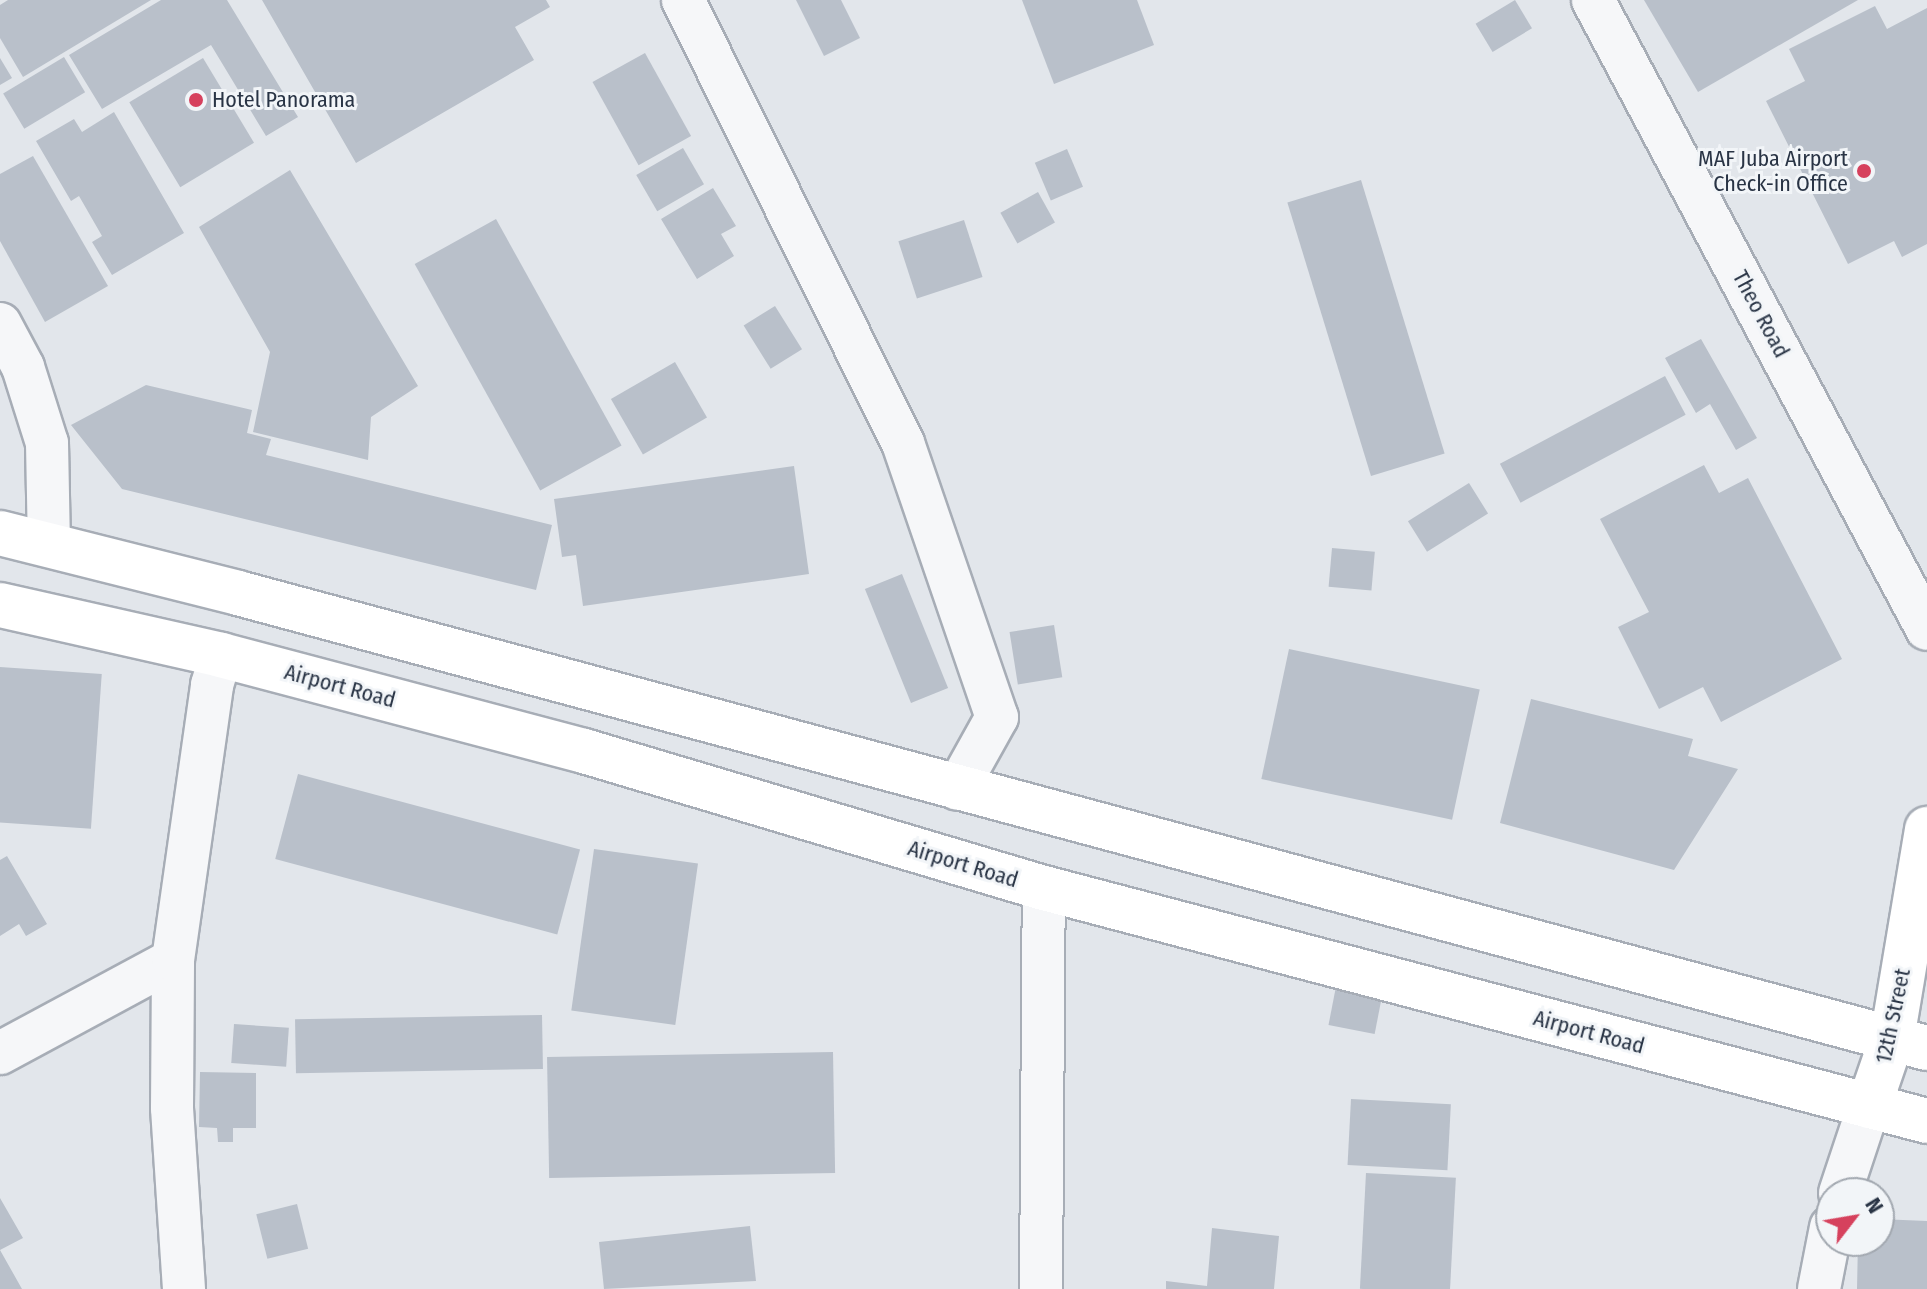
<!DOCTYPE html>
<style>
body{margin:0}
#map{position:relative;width:1927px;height:1289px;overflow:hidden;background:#e2e6eb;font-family:"Fira Sans Condensed",sans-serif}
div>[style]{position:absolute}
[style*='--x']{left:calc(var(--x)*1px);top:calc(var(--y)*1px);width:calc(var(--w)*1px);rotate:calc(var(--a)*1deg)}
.building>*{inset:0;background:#b9c0ca;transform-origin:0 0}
.roads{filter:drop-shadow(2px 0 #a7adb6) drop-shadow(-2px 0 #a7adb6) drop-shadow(0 2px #a7adb6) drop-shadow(0 -2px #a7adb6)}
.street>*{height:42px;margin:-21px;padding:0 21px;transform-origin:21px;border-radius:21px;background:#f6f7f9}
.secondary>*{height:44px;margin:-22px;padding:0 22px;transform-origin:22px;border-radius:22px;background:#fff}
.primary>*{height:44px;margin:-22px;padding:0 22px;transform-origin:22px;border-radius:22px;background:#fff}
.dots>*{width:22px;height:22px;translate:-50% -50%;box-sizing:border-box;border:4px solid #f2f5f8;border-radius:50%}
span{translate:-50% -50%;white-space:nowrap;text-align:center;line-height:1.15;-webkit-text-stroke:6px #f2f5f8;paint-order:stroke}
.poi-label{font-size:22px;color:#293445}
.left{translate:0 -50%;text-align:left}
.right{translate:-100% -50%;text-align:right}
.street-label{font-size:22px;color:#293445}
.north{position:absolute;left:1815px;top:1177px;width:80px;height:80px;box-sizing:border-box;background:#f2f5f8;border:2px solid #a2a8b0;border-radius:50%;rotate:59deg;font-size:22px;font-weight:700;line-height:32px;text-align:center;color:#293445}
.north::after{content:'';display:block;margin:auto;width:28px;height:36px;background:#d6415d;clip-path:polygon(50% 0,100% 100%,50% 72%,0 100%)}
</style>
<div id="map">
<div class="building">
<i style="clip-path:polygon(8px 0,151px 0,23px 77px,0 38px,0 5px)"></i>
<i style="clip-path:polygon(161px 0,227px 0,298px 117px,266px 136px,211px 45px,102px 109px,69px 55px)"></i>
<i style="clip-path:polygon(262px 0,546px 0,550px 7px,515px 27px,534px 60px,356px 163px)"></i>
<i style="clip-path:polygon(796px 0,841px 0,860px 38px,824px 56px)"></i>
<i style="clip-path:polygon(1022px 0,1137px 0,1154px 45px,1054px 84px)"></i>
<i style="left:1515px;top:0;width:33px;height:46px;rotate:59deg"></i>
<i style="clip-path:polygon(1644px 0,1858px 0,1698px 92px)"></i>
<i style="clip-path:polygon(1875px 6px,1887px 29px,1927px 8px,1927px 244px,1902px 257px,1894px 241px,1848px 264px,1766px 101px,1805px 81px,1789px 49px)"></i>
<i style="left:645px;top:53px;width:95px;height:60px;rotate:61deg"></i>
<i style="left:64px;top:57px;width:41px;height:71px;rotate:59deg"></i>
<i style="clip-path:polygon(0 58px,12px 78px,0 85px)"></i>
<i style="left:203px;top:58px;width:99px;height:86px;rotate:59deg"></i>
<i style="clip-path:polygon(114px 112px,184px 233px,112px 275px,92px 242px,102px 236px,79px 196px,71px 201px,36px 141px,74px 119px,82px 132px)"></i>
<i style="left:683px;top:148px;width:42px;height:54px;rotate:60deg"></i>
<i style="left:1067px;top:149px;width:41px;height:35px;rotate:67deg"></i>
<i style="clip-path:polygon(33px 156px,108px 286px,45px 322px,0 241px,0 174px)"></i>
<i style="clip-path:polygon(290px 170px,418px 386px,371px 417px,368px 460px,253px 432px,270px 352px,199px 227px)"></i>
<i style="left:1361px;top:180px;width:286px;height:77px;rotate:73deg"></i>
<i style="clip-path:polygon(713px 188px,736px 226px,721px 234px,734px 256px,697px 279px,661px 219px)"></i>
<i style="left:1038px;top:192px;width:35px;height:43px;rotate:61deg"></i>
<i style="left:496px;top:219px;width:259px;height:93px;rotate:61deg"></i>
<i style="left:964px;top:220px;width:60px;height:69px;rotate:72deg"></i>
<i style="left:775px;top:306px;width:51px;height:37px;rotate:58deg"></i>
<i style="clip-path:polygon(1701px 339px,1757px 438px,1736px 450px,1710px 404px,1696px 413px,1665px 358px)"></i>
<i style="left:675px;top:362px;width:64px;height:74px;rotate:60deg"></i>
<i style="left:1665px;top:376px;width:44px;height:187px;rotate:62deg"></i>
<i style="clip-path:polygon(146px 385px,252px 410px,247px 433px,271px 439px,266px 455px,552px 525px,536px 590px,122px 489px,71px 425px)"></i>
<i style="clip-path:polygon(1704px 465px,1719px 493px,1748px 478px,1842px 659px,1721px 722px,1703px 687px,1659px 709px,1618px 627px,1649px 612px,1600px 519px)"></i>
<i style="clip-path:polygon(794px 466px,809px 574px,583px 606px,576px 555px,562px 557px,554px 499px)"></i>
<i style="left:1469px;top:483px;width:36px;height:72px;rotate:58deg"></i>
<i style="left:1332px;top:548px;width:43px;height:39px;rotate:5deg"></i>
<i style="left:902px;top:574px;width:123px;height:40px;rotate:68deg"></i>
<i style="left:1054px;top:625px;width:53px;height:45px;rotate:81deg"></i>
<i style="left:1289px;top:649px;width:195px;height:133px;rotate:12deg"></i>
<i style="left:0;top:667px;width:102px;height:155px;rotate:4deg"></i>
<i style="clip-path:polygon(1531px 699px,1693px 739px,1688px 756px,1738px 769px,1674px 870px,1500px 823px)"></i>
<i style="left:298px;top:774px;width:292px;height:88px;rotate:15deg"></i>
<i style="left:594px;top:849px;width:105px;height:163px;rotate:8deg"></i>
<i style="clip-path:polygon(7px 856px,47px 924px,26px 936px,19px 924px,0 936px,0 860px)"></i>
<i style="left:1339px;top:971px;width:47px;height:55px;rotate:11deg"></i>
<i style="left:542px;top:1015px;width:54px;height:247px;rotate:89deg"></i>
<i style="left:234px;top:1024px;width:55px;height:39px;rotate:4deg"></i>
<i style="left:833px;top:1052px;width:121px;height:286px;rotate:89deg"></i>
<i style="clip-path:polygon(200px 1072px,256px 1073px,256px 1128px,233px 1128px,233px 1142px,218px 1142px,217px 1128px,199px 1127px)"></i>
<i style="left:1351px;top:1099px;width:100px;height:66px;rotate:3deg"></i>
<i style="left:1366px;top:1173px;width:90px;height:116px;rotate:3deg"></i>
<i style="clip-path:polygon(0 1198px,23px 1238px,0 1250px,22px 1289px,0 1289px)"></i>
<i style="left:297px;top:1204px;width:46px;height:42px;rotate:76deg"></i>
<i style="clip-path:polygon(1879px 1219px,1927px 1221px,1927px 1289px,1857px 1289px,1858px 1241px,1879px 1241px)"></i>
<i style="clip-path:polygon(750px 1226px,756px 1281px,604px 1289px,599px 1242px)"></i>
<i style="clip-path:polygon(1212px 1228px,1279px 1236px,1274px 1289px,1166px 1289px,1166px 1281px,1207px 1286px)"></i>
</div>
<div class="roads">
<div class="street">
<i style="--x:683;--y:0;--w:495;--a:63.6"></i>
<i style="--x:903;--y:443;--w:290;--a:71.1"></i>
<i style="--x:997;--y:717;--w:82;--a:119.1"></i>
<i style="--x:1593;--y:0;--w:712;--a:62.03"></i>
<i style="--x:0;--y:324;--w:49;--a:61.9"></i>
<i style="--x:23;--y:367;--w:80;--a:72.5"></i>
<i style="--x:47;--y:443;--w:102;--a:88.9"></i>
<i style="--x:0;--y:1053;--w:196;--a:-28.3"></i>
<i style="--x:1840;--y:1193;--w:92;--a:-71.6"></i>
<i style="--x:184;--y:1289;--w:181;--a:-93.8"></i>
<i style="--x:172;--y:1108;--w:148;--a:-89.6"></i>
<i style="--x:173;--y:960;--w:278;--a:-81.9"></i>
<i style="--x:212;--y:685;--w:31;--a:-73"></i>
<i style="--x:1041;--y:1289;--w:401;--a:-89.6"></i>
<i style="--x:1819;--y:1289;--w:63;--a:-79"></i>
</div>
<div class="secondary">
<i style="--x:1869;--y:1106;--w:71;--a:-71.1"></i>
<i style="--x:1892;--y:1039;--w:213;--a:-80.5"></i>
</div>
<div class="primary">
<i style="--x:0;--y:533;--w:245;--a:14.1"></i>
<i style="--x:238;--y:593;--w:1749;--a:15.08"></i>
<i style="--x:0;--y:605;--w:227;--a:12.7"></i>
<i style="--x:221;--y:655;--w:375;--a:14.8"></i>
<i style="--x:584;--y:751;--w:480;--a:16.6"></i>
<i style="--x:1044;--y:888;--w:913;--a:14.78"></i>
</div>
</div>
<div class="dots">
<i style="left:196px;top:100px;background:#d6415d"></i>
<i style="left:1864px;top:171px;background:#d6415d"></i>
</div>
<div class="poi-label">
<span class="left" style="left:212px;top:100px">Hotel Panorama</span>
<span class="right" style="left:1848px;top:171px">MAF Juba Airport<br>Check-in Office</span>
</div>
<div class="street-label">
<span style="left:1761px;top:314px;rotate:62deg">Theo Road</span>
<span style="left:340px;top:686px;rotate:15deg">Airport Road</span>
<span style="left:963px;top:864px;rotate:17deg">Airport Road</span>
<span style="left:1893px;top:1016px;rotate:-78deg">12th Street</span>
<span style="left:1589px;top:1032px;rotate:15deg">Airport Road</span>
</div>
<div class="north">N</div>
</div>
